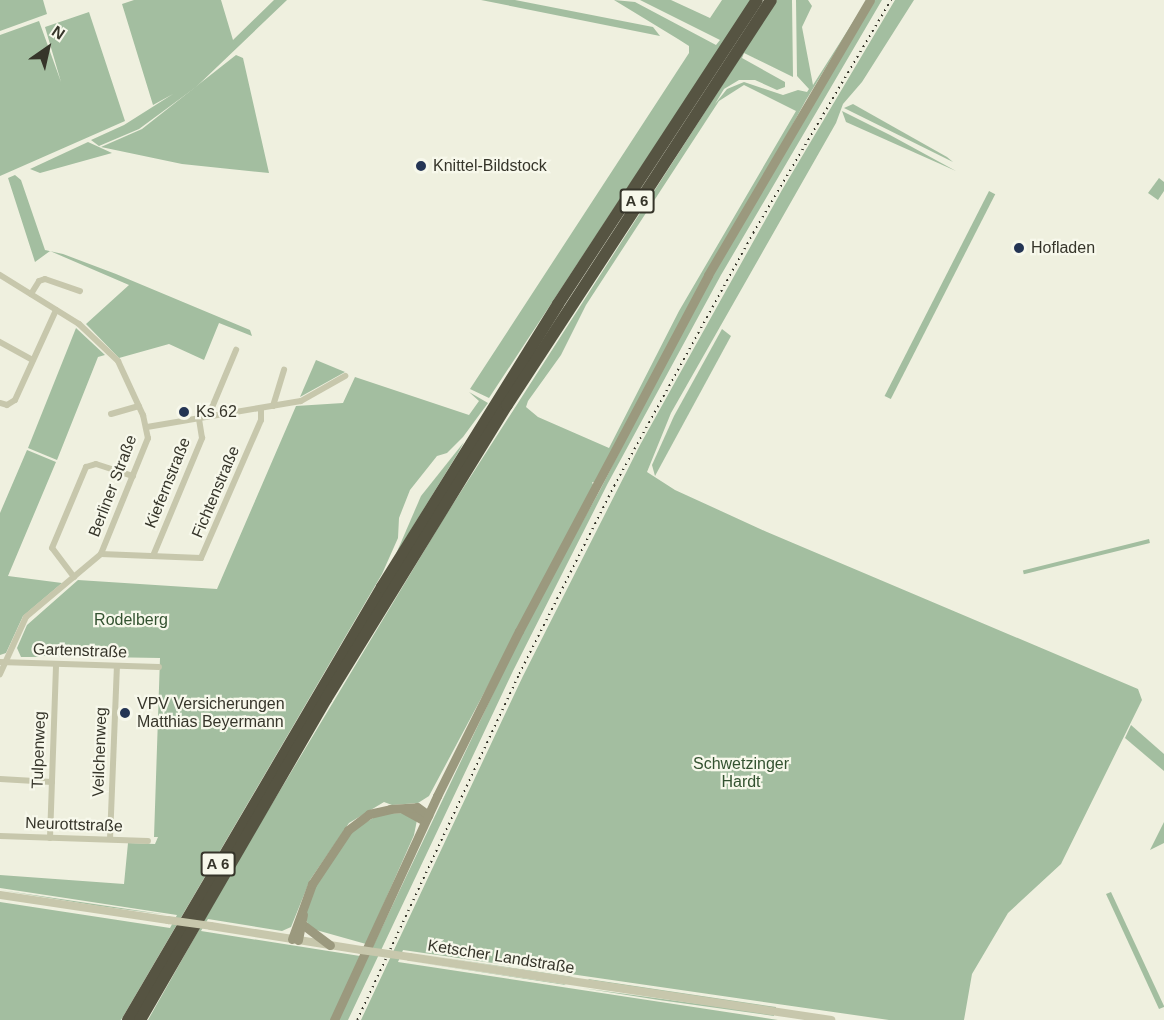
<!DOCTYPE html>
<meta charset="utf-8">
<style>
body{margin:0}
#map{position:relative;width:1164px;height:1020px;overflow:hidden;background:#eff0df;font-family:Helvetica,sans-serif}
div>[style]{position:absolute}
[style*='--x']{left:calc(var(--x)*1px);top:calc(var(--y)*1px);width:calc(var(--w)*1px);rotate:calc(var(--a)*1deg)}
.green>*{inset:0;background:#a3bea0;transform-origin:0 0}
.minor>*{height:6px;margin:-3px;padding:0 3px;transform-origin:3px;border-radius:3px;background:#c7c7ac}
.tertiary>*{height:8px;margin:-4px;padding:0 4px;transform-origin:4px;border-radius:4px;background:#c7c7ac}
.secondary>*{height:9px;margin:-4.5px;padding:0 4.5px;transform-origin:4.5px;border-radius:4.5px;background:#9b997e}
.motorway>*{height:12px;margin:-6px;padding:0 6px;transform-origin:6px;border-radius:6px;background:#565442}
.rail>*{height:1.5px;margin-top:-0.75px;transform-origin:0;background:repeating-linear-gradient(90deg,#36352a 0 1.5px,transparent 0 6px)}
.tertiary-bridge>*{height:8px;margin:-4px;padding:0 4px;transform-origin:4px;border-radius:4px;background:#c7c7ac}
.dots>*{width:16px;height:16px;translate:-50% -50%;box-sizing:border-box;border:3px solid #f7f8eb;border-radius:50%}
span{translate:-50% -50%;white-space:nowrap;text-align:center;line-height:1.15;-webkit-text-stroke:4.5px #f7f8eb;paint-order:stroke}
.shield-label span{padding:2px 4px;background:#f7f8eb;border:2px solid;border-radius:4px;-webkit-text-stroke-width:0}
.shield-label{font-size:15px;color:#36352a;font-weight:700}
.poi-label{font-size:16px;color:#36352a}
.left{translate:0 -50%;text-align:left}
.street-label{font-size:16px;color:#36352a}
.park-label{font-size:16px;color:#335230}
.north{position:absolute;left:18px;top:18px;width:60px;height:60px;-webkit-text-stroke:4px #f7f8eb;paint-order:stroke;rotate:34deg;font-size:16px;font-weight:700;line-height:24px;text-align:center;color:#36352a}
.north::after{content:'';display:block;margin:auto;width:21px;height:27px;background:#36352a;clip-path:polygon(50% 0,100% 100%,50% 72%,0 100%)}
</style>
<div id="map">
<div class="green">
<i style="clip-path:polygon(0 0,43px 0,47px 14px,0 31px)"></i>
<i style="clip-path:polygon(134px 0,221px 0,233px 40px,274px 0,287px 0,196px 87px,139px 129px,99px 146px,91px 140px,124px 125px,173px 94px,153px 105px,122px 4px)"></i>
<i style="clip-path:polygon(481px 0,515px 0,653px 27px,660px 36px)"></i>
<i style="clip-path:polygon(614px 0,635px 2px,716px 45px,720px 40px,640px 0,671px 0,710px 18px,722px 0,751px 0,489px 398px,470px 389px,689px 53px,689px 46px,678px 39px)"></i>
<i style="clip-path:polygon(evenodd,777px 0,792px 0,793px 77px,744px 53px,742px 58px,785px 82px,785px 87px,777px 90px,755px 80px,739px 80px,724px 89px,715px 104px,727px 89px,744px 82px,783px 95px,798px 90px,807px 92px,809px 89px,797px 76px,796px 0,808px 0,812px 6px,802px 27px,813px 85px,867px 0,806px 100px,596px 483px,592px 482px,594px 487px,429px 796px,418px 803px,392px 805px,384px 802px,349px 823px,310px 880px,291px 927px,282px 931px,208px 919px,201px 931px,360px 956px,332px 1020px,148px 1020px,240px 857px,444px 518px,777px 0,744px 85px,796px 111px,679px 311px,609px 448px,538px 417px,526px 407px,528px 401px,561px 355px,586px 305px,719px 101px,744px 85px)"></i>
<i style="clip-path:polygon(873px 0,882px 0,721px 275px,608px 483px,513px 671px,348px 1020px,338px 1020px,528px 620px,600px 490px,693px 308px)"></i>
<i style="clip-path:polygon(895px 0,914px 0,862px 82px,843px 104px,836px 123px,671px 413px,647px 472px,675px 490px,767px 532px,1138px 689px,1142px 700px,1061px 864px,1008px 913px,972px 974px,964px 1020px,889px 1020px,403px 950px,398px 962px,778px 1020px,361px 1020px,523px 676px,640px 445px,782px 190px)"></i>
<i style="clip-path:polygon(89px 12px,125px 121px,0 176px,0 35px,39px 21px,61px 82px,45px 27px)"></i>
<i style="clip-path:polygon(236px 55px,243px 58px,269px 173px,182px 164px,101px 147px,142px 129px)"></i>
<i style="clip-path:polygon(853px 104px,947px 157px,953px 162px,844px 108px)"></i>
<i style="clip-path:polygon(842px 111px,890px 135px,956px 171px,846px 122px)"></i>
<i style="clip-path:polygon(88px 142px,112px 153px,40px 173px,30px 169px)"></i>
<i style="clip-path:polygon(15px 175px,21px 180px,45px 250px,63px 254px,116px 274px,250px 330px,252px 336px,219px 323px,204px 360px,169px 344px,119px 358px,86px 324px,129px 285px,50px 251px,35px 262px,8px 178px)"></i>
<i style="clip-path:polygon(1159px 178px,1164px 182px,1164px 191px,1158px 200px,1148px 193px)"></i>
<i style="left:989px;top:191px;width:7px;height:230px;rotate:27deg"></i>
<i style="clip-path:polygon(76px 328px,105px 355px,98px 357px,57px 460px,28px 448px)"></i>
<i style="clip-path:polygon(722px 329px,731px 336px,655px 476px,652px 465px,674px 416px)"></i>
<i style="clip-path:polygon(316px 360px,345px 372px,300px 397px)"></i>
<i style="clip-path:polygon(355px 377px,469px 415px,479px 401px,469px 392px,488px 403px,463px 437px,447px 453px,437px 456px,410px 490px,399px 518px,398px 538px,382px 574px,121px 1020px,0 1020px,0 902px,170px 928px,177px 915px,0 888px,0 875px,124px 884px,128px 843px,155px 844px,158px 837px,154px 837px,160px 658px,43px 656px,43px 653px,39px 657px,21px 657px,17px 648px,27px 625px,78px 580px,217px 589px,296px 406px,343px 403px)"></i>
<i style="clip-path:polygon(464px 442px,458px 453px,396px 554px,421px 496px)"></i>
<i style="clip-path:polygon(27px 450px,56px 462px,8px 576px,62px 583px,23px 616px,6px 653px,0 655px,0 513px)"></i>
<i style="left:1149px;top:539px;width:4px;height:130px;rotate:76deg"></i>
<i style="clip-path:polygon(1131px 725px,1164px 754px,1164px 771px,1125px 738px)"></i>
<i style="clip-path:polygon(404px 813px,417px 820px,414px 835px,366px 944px,309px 928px,305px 915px,316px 882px,351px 831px,380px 814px)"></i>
<i style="clip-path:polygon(1164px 822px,1164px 843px,1150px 850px)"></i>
<i style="clip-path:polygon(0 890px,168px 915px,98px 906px)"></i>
<i style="clip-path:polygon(1111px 892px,1164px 1006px,1164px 1007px,1159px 1009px,1106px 894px)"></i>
<i style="clip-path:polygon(412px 953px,573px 977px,569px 977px)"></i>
<i style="clip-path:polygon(408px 961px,564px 984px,566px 985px)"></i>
<i style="clip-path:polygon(588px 979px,776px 1007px,776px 1009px,589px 980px)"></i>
<i style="clip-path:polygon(582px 988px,774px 1014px,774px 1016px,659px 1000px)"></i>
</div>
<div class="minor">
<i style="--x:0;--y:275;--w:93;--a:31.8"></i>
<i style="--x:79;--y:324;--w:54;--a:43.5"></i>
<i style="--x:118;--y:361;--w:60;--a:65.2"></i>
<i style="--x:143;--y:415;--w:24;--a:78"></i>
<i style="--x:148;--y:438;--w:125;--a:112.1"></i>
<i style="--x:101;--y:554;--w:98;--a:140"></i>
<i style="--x:26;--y:617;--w:63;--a:114.5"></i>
<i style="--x:31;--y:294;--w:15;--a:-58"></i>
<i style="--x:39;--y:281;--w:6;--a:-18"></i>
<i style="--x:45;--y:279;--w:37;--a:19"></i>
<i style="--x:0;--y:342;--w:37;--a:29"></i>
<i style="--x:0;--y:403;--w:7;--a:16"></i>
<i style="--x:7;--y:405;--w:9;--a:-32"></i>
<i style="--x:15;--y:400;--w:99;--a:-65.5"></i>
<i style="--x:273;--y:406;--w:38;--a:-73"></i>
<i style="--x:111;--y:414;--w:29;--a:-16"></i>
<i style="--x:208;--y:417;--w:73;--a:-67.3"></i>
<i style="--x:147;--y:427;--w:156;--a:-9.6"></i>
<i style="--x:301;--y:401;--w:51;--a:-29.6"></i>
<i style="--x:101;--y:554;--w:100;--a:2.3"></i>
<i style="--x:201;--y:558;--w:150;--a:-66.5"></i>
<i style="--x:261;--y:420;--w:12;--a:-90"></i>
<i style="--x:153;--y:556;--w:128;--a:-67.4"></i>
<i style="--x:202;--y:438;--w:19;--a:-99"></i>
<i style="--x:74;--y:577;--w:36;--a:-127"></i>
<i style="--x:52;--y:548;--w:88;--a:-67.2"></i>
<i style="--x:86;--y:467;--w:10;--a:-17"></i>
<i style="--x:96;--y:464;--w:39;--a:18"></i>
<i style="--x:0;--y:662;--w:159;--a:1.8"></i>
<i style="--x:0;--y:779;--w:52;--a:3.3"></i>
<i style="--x:0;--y:836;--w:148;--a:1.9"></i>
<i style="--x:50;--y:838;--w:174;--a:-88"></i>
<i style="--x:110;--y:839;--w:173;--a:-87.7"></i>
</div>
<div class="tertiary">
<i style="--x:0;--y:895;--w:170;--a:8.5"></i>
<i style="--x:211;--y:926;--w:152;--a:9.1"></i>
<i style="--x:410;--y:957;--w:426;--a:8.5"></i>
</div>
<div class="secondary">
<i style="--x:403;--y:809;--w:25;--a:29"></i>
<i style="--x:302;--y:924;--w:35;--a:37"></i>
<i style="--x:292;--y:939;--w:59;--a:-70"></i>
<i style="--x:312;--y:884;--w:65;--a:-56.3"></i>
<i style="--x:348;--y:830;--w:26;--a:-37"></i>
<i style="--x:369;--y:814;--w:22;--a:-13"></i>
<i style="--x:390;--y:809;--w:27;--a:-4"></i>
<i style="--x:417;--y:807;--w:14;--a:36"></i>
<i style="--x:298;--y:940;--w:26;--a:-79"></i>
<i style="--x:334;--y:1020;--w:247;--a:-65.3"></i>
<i style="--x:437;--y:796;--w:184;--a:-63.6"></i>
<i style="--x:519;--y:631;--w:403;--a:-62"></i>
<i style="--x:708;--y:275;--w:319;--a:-59.5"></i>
</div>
<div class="motorway">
<i style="--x:128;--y:1020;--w:502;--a:-59.6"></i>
<i style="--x:382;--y:587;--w:333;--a:-58.1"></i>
<i style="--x:558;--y:304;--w:363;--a:-56.8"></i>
<i style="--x:140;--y:1020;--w:371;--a:-59.9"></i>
<i style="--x:326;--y:699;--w:345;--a:-58.4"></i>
<i style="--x:507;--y:405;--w:483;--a:-56.9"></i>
</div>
<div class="rail">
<i style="--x:357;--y:1020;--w:382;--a:-64.9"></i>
<i style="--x:519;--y:674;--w:211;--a:-63.2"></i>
<i style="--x:614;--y:486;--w:289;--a:-61.2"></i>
<i style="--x:753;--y:233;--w:271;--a:-59.4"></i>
</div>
<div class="tertiary-bridge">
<i style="--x:168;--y:920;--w:43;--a:7.9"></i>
<i style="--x:361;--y:950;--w:49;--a:8.1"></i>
</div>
<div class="dots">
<i style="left:421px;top:166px;background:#243554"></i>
<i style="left:1019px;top:248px;background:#243554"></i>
<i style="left:184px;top:412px;background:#243554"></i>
<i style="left:125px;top:713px;background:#243554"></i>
</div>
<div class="shield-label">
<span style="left:637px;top:201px">A 6</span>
<span style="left:218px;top:864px">A 6</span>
</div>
<div class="poi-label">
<span class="left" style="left:433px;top:166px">Knittel-Bildstock</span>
<span class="left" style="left:1031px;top:248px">Hofladen</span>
<span class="left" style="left:196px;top:412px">Ks 62</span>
<span class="left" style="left:137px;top:713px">VPV Versicherungen<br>Matthias Beyermann</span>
</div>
<div class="street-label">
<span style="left:168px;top:483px;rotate:-68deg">Kiefernstraße</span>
<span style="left:113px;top:486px;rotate:-69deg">Berliner Straße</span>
<span style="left:216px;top:492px;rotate:-67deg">Fichtenstraße</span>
<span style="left:80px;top:651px;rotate:2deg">Gartenstraße</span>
<span style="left:39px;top:750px;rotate:-88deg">Tulpenweg</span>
<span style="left:100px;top:752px;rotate:-88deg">Veilchenweg</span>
<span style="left:74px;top:825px;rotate:2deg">Neurottstraße</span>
<span style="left:501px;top:957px;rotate:9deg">Ketscher Landstraße</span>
</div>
<div class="park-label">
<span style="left:131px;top:620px">Rodelberg</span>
<span style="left:741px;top:773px">Schwetzinger<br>Hardt</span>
</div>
<div class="north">N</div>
</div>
